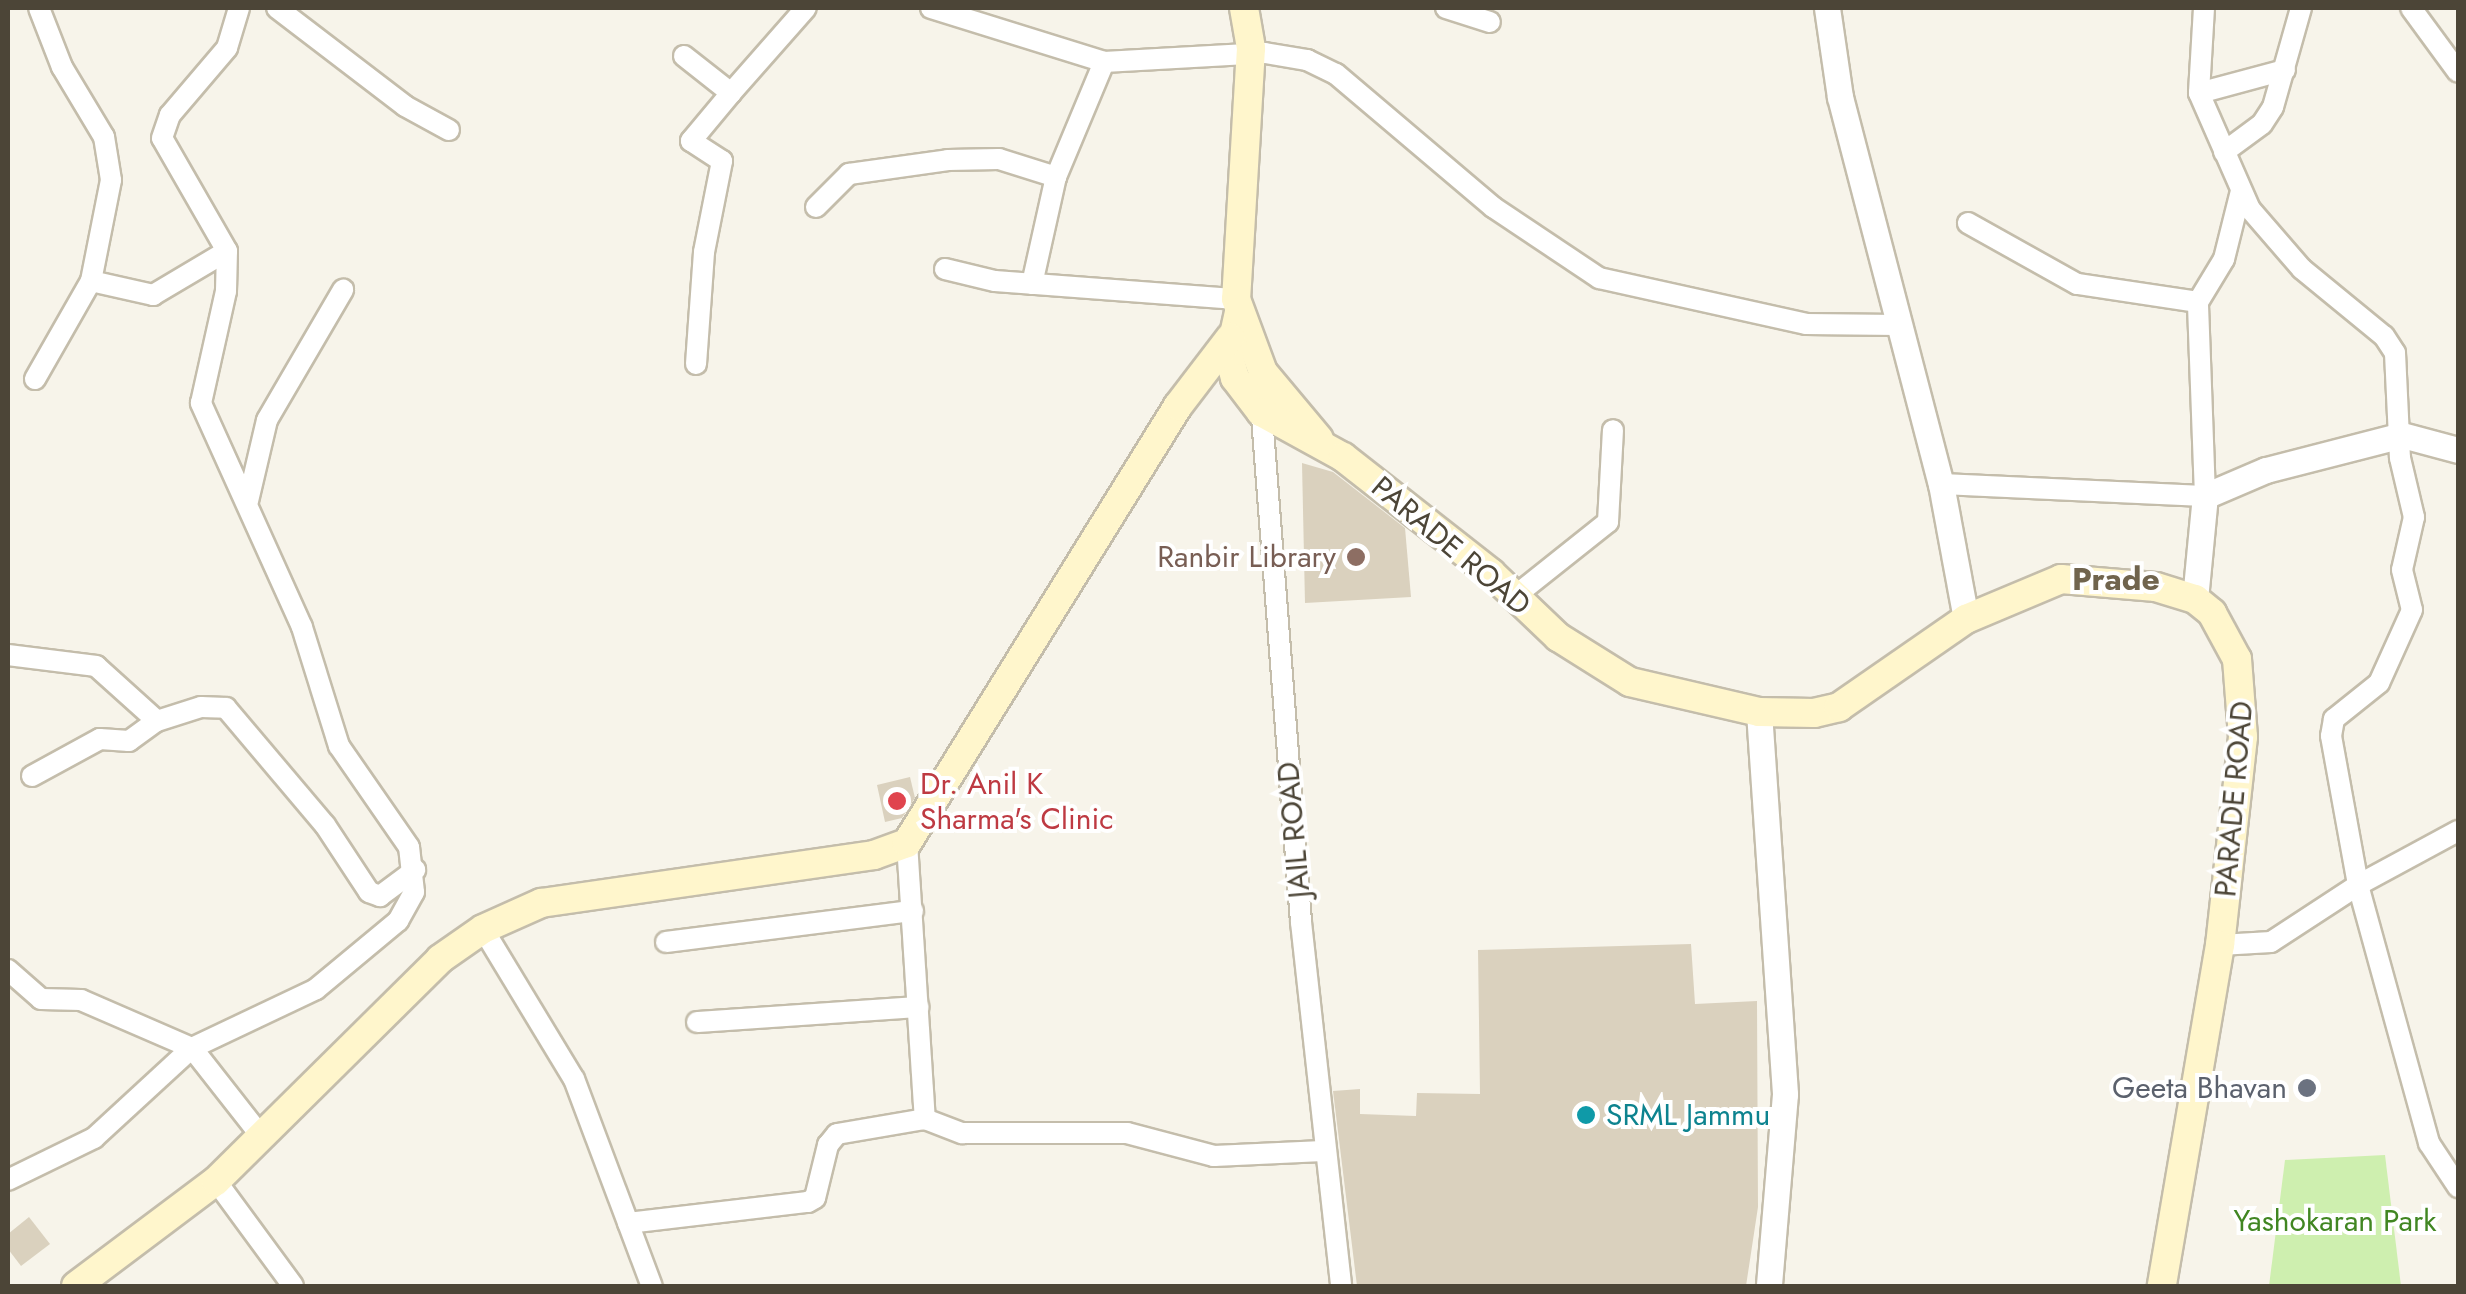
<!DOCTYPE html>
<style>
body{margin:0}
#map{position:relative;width:2466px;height:1294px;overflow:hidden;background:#f7f4ea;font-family:Jost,sans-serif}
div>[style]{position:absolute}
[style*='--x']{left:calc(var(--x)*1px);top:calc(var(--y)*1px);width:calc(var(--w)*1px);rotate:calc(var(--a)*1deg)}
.green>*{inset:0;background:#ceefaf}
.building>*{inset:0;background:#dad1be}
.roads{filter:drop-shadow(2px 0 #c4bdab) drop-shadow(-2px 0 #c4bdab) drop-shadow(0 2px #c4bdab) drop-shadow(0 -2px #c4bdab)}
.minor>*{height:20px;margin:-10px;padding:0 10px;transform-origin:10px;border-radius:10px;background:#fff}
.tertiary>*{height:25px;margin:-12.5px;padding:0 12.5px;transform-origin:12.5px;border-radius:12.5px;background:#fff}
.secondary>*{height:28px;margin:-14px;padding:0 14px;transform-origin:14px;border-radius:14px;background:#fff6cc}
.dots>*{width:28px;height:28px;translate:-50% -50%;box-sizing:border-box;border:5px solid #fff;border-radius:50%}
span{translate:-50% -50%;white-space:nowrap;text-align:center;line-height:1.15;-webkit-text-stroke:8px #fff;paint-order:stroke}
.street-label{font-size:30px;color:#4c4537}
.education-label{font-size:30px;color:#785e54}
.right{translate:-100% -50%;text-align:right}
.health-label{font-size:30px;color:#be3a42}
.left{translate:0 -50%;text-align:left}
.worship-label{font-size:30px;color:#5b616d}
.culture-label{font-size:30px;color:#0d838f}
.park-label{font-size:30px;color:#418622}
.neighbourhood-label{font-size:32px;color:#70644d;font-weight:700}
.frame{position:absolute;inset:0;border:10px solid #4c4537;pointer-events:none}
</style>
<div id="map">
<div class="green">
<i style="clip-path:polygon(2385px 1155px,2401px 1286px,2269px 1286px,2285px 1160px)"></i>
</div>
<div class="building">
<i style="clip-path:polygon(1302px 463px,1333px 472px,1405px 528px,1411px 597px,1305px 603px)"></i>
<i style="clip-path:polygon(910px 777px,915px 798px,902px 818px,885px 822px,877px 785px)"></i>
<i style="clip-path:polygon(1691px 944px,1695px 1004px,1757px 1001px,1758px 1207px,1746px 1286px,1357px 1286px,1333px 1091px,1360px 1089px,1360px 1114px,1416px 1116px,1417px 1093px,1480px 1094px,1478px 950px)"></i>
<i style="clip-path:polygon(29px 1217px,50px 1244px,21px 1266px,8px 1249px,8px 1234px)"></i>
</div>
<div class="roads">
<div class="minor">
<i style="--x:277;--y:8;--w:161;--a:37.4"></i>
<i style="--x:405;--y:106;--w:50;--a:28.6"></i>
<i style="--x:931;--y:8;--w:181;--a:17.3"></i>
<i style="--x:1104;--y:62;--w:161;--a:-3.2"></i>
<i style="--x:1265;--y:53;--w:43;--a:9.5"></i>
<i style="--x:1307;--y:60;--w:32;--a:26"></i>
<i style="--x:1336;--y:74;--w:206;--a:40.3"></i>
<i style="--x:1493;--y:207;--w:128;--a:33.8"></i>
<i style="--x:1599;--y:278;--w:212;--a:12.5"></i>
<i style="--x:1806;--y:324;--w:92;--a:0.6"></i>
<i style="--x:1446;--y:8;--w:46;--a:17.7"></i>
<i style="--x:2204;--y:8;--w:85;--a:93.4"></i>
<i style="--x:2199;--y:93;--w:127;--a:66.3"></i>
<i style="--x:2250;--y:209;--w:79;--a:49.1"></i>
<i style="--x:2302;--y:269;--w:106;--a:39.3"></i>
<i style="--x:2384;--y:336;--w:20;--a:57"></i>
<i style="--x:2395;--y:353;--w:105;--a:87.3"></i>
<i style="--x:2400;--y:458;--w:61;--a:76.7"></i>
<i style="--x:2414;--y:517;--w:54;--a:102.8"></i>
<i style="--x:2402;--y:570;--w:41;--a:76"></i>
<i style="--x:2412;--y:610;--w:80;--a:114.3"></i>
<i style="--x:2379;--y:683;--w:58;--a:141.3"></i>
<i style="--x:2334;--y:719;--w:17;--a:100"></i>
<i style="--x:2331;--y:736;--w:151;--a:79.7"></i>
<i style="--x:2358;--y:885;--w:268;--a:74.6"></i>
<i style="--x:2429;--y:1143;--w:53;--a:56.6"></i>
<i style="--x:2411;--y:8;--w:79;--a:53.7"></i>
<i style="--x:684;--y:56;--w:60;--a:38.2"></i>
<i style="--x:731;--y:93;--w:113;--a:-48.6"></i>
<i style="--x:2199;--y:93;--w:89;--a:-15"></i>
<i style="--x:2224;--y:152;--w:47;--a:-36.4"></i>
<i style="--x:2262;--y:124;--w:20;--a:-57"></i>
<i style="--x:2273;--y:107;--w:103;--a:-74.2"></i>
<i style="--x:816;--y:207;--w:47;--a:-45"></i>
<i style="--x:849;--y:174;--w:100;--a:-8"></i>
<i style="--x:948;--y:160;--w:51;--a:-1.1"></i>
<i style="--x:999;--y:159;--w:60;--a:17.5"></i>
<i style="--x:945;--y:269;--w:51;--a:13.5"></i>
<i style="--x:995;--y:281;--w:242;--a:4.3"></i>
<i style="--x:91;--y:281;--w:64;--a:12.7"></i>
<i style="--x:153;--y:295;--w:86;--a:-30.7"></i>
<i style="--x:1032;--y:284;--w:110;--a:-77.4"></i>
<i style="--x:1056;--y:177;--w:125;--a:-67.3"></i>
<i style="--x:2198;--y:302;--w:50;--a:-58.8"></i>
<i style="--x:2224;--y:259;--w:70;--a:-76"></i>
<i style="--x:696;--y:364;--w:112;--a:-85.9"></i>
<i style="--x:704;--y:252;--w:93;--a:-78.8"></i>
<i style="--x:722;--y:161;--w:37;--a:-147"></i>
<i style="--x:691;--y:141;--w:62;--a:-50.2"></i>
<i style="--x:35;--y:379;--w:113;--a:-60.3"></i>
<i style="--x:91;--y:281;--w:103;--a:-78.8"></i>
<i style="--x:111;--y:180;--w:44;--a:-99.2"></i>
<i style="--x:104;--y:137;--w:82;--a:-121"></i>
<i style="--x:62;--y:67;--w:63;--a:-111.3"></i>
<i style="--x:1261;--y:404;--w:520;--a:85.58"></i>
<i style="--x:1301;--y:922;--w:366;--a:83.7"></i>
<i style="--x:1941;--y:484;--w:264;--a:2.6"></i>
<i style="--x:2205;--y:496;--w:194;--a:-92.1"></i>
<i style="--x:2198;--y:302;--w:122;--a:-171.5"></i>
<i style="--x:2077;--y:284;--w:125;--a:-150.8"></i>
<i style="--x:248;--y:501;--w:83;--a:-76.8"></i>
<i style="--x:267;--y:420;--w:151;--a:-59.7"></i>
<i style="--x:1515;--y:596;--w:119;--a:-38.5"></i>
<i style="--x:1608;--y:522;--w:92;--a:-86.9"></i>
<i style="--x:8;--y:655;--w:89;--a:7.1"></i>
<i style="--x:96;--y:666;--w:82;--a:42"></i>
<i style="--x:32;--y:776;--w:77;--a:-28.6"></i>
<i style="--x:100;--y:739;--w:29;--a:4"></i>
<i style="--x:129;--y:741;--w:34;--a:-36"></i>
<i style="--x:157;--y:721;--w:46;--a:-17.7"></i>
<i style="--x:201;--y:707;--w:25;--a:2"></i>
<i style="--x:226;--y:708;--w:153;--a:49.8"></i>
<i style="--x:325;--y:825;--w:80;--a:56.7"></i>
<i style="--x:369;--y:892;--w:12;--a:20"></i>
<i style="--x:380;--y:896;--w:44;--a:-36.6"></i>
<i style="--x:907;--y:843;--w:277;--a:86.3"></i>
<i style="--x:483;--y:929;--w:175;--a:58.8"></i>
<i style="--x:574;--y:1079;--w:221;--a:69.4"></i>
<i style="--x:666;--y:942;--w:249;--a:-7.2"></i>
<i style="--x:2220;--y:945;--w:51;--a:-3.4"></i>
<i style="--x:2271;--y:942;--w:104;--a:-33.2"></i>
<i style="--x:2358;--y:885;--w:114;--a:-28.4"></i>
<i style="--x:8;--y:970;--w:44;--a:41.3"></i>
<i style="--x:41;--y:999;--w:40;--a:1.4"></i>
<i style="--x:81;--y:1000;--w:121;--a:23.4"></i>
<i style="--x:192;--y:1048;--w:112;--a:51.9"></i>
<i style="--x:697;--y:1022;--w:222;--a:-3.9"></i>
<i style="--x:8;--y:1180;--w:96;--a:-26"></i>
<i style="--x:94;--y:1138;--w:133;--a:-42.6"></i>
<i style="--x:192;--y:1048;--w:137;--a:-25.4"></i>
<i style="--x:316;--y:989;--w:107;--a:-39.7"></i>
<i style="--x:398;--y:921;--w:33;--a:-61"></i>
<i style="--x:414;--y:892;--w:45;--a:-96.3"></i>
<i style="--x:409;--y:847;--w:123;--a:-124.7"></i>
<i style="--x:339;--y:746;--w:125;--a:-107.3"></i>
<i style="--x:302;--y:627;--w:246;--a:-114.3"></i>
<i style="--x:201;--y:403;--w:115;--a:-77.4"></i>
<i style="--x:226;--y:291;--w:40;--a:-88.6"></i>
<i style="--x:227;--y:251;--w:130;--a:-119.9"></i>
<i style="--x:162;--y:138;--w:24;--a:-71"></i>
<i style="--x:170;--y:115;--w:88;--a:-49.6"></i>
<i style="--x:227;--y:48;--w:42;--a:-73.3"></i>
<i style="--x:216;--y:1181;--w:130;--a:53.7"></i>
<i style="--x:628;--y:1223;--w:181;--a:-6.7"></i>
<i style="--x:808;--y:1202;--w:8;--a:-30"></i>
<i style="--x:815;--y:1198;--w:55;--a:-76.2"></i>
<i style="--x:828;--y:1145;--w:14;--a:-51"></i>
<i style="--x:837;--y:1134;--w:89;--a:-9.7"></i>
<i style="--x:925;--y:1119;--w:40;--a:21"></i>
<i style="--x:962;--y:1133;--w:165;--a:0"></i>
<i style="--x:1127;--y:1133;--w:90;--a:14.8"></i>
<i style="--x:1214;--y:1156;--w:109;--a:-2.6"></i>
</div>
<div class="tertiary">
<i style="--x:1827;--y:8;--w:90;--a:81.7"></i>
<i style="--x:1840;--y:97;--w:400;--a:75.4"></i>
<i style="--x:1941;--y:484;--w:137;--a:79.5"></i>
<i style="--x:2195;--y:599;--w:103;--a:-84.5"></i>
<i style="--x:2205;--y:496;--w:66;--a:-23.1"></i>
<i style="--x:2266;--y:470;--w:140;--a:-14.4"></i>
<i style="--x:2402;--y:435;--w:58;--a:15"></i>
<i style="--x:1759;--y:712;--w:383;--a:86.1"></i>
<i style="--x:1785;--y:1094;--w:193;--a:94.8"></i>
</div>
<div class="secondary">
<i style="--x:1244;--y:8;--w:41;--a:80.1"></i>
<i style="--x:1251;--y:48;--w:251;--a:93.4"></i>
<i style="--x:1236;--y:299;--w:78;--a:69.7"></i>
<i style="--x:1263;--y:372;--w:87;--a:50.1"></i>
<i style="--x:1239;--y:312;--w:46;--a:102.5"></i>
<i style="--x:1229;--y:357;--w:22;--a:74"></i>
<i style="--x:1235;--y:378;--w:43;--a:52.6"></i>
<i style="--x:1261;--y:412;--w:94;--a:28.8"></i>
<i style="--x:1343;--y:457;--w:188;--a:38.1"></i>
<i style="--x:1491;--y:573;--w:93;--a:43.7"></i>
<i style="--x:1558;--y:637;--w:85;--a:32"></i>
<i style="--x:1630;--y:682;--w:132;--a:13.1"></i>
<i style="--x:1759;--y:712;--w:55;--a:1"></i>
<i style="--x:1814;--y:713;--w:26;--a:-13"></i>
<i style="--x:1839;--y:707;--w:155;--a:-34.7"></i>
<i style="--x:1966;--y:619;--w:103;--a:-22.8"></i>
<i style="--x:2061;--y:579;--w:95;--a:4.8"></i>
<i style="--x:2156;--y:587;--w:41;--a:17.1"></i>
<i style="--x:2195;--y:599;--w:22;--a:39"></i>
<i style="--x:2212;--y:613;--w:52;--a:61.5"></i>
<i style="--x:2237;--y:659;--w:78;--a:85.6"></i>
<i style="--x:2243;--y:737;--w:209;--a:96.3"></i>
<i style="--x:2220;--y:945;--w:346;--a:99.7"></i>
<i style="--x:76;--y:1286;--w:175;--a:-36.9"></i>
<i style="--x:216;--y:1181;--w:315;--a:-44.7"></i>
<i style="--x:440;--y:959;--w:52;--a:-34.9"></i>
<i style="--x:483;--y:929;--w:64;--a:-24.1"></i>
<i style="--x:541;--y:903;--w:336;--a:-8.2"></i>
<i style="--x:874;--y:855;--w:35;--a:-20"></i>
<i style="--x:907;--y:843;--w:514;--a:-58.2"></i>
<i style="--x:1178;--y:406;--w:86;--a:-52.6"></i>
</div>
</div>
<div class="dots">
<i style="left:1356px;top:557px;background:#8d6e63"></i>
<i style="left:897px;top:801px;background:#e0444e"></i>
<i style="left:2307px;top:1088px;background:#6b7280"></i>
<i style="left:1586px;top:1115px;background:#0f9aa8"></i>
</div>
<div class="street-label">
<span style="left:1451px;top:546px;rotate:40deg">PARADE ROAD</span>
<span style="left:2234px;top:799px;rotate:-85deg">PARADE ROAD</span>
<span style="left:1294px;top:830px;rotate:-95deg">JAIL ROAD</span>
</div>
<div class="education-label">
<span class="right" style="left:1336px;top:557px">Ranbir Library</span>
</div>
<div class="health-label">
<span class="left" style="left:920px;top:801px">Dr. Anil K<br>Sharma's Clinic</span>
</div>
<div class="worship-label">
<span class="right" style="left:2287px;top:1088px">Geeta Bhavan</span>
</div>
<div class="culture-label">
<span class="left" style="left:1606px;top:1115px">SRML Jammu</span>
</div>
<div class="park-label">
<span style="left:2335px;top:1221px">Yashokaran Park</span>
</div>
<div class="neighbourhood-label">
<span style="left:2116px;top:579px">Prade</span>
</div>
<div class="frame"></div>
</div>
